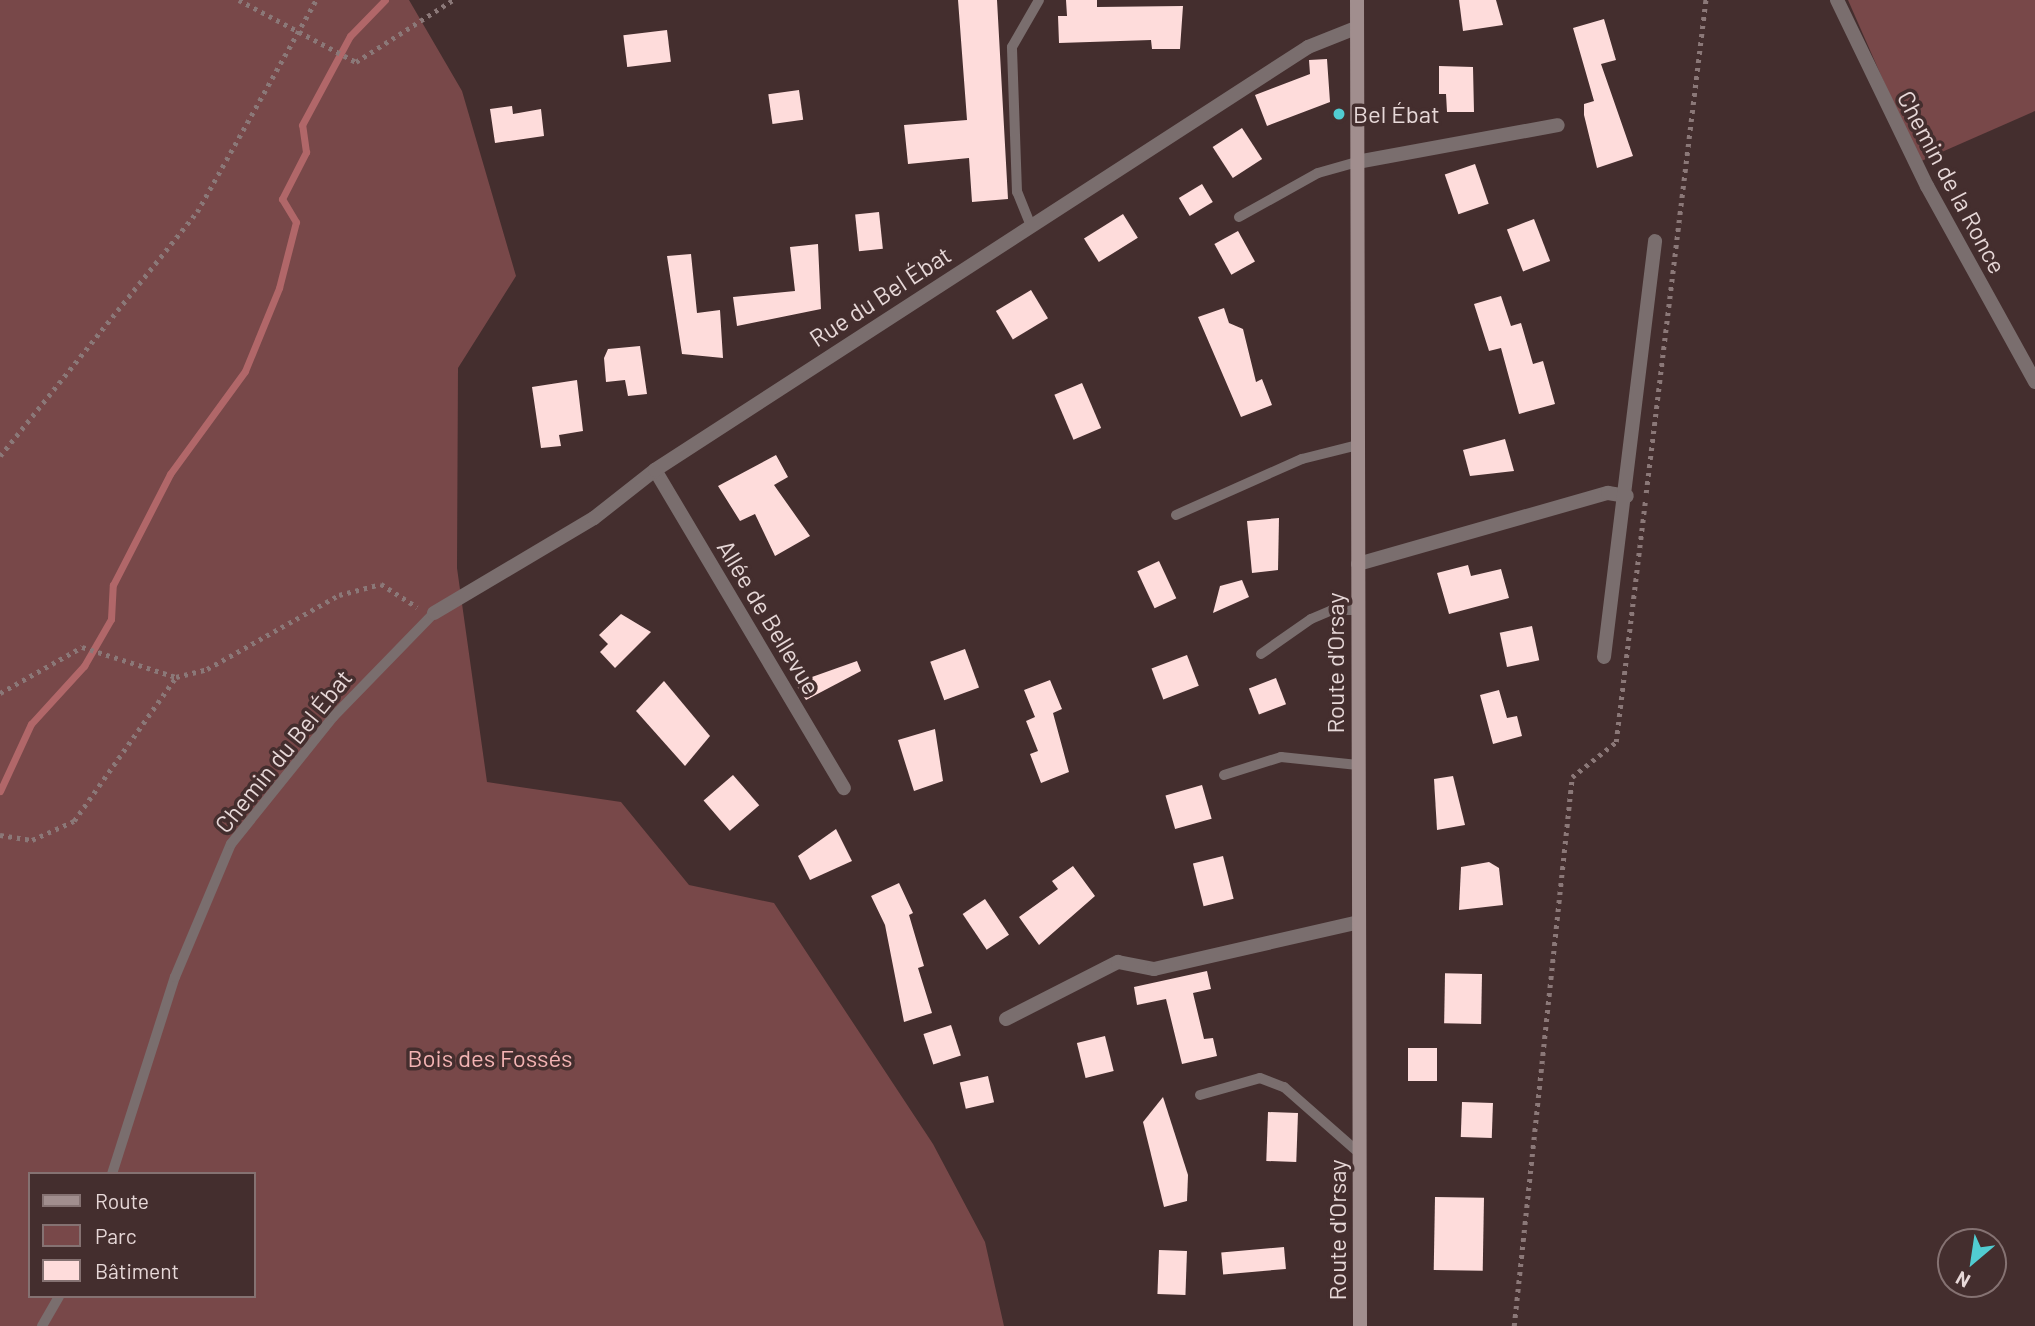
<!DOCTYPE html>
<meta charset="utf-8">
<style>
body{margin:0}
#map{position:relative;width:2035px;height:1326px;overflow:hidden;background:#442e2e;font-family:Barlow,sans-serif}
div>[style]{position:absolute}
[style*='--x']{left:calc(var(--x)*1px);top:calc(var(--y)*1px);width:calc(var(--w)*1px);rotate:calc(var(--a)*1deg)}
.green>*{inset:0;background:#784849}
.stream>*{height:7px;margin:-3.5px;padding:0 3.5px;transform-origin:3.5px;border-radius:3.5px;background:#b16769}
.building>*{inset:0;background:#fedcdb;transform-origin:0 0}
.path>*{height:4.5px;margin-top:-2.25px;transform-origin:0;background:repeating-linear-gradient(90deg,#8b7878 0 3.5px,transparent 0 8.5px)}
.service>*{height:10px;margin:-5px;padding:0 5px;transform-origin:5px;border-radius:5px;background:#7a6e6e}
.minor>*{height:14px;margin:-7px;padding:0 7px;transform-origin:7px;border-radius:7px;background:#7a6e6e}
.secondary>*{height:14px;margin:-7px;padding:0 7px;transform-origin:7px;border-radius:7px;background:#a18e8e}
.dots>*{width:19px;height:19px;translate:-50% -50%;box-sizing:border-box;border:4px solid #442e2e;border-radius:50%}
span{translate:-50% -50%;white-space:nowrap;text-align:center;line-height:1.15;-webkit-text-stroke:7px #442e2e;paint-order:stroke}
.poi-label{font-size:24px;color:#e7d8d8}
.left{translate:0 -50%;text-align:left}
.street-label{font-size:24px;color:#e7d8d8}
.park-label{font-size:24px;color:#f4b4b4}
.legend{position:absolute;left:28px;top:1172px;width:228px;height:126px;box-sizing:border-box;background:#442e2e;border:2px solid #857272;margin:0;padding:9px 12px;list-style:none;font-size:21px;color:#e7d8d8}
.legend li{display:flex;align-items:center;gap:14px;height:35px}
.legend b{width:35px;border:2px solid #857272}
.north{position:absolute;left:1937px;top:1228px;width:70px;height:70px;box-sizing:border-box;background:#442e2e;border:2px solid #857272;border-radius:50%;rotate:209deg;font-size:19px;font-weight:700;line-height:28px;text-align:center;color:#e7d8d8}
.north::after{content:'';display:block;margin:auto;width:24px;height:32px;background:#51ccd1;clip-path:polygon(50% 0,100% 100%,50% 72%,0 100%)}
</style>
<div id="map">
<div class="green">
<i style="clip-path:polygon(evenodd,0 0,409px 0,462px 91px,516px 276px,458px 368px,457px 568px,487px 782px,621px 802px,689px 885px,774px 903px,933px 1144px,985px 1242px,1004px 1326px,0 1326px,0 0,30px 1174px,254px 1174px,254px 1296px,30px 1296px,30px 1174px)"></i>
<i style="clip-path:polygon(1848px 0,2035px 0,2035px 111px,1919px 162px)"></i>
</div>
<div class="stream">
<i style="--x:0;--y:791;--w:74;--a:-65.2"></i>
<i style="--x:31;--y:724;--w:79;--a:-47.6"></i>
<i style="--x:84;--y:666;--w:54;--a:-60.1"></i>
<i style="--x:111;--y:619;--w:34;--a:-87"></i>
<i style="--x:113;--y:585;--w:125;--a:-62.8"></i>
<i style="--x:170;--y:474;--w:127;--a:-53.9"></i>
<i style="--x:245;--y:371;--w:90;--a:-67.7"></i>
<i style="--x:279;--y:288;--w:68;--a:-75.6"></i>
<i style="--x:296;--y:222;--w:27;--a:-121"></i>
<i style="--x:282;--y:199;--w:53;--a:-62.9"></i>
<i style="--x:306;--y:152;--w:27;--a:-98"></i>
<i style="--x:302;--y:125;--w:101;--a:-61.7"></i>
<i style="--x:350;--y:36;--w:50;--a:-45.8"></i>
</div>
<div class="building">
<i style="clip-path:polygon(958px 0,997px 0,1008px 199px,972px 202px,969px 158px,908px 164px,904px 125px,967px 120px)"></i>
<i style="clip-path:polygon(1066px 0,1097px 0,1097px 7px,1183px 6px,1180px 49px,1152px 49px,1151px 40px,1059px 43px,1058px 16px,1067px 16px)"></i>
<i style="clip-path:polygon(1459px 0,1496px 0,1503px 25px,1463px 31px)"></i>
<i style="clip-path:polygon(1604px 19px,1616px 60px,1601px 64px,1633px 156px,1597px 168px,1584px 115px,1584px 104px,1594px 101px,1573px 28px)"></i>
<i style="left:667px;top:30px;width:32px;height:44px;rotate:83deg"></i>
<i style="clip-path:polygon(1327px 59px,1330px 102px,1267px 126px,1255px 95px,1310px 74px,1309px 60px)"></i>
<i style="clip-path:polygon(1439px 66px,1473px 67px,1474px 112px,1447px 112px,1446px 94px,1439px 94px)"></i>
<i style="left:799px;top:90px;width:30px;height:31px;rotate:82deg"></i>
<i style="clip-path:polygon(512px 106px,513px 114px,541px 109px,544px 136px,495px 143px,490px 109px)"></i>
<i style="left:1242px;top:128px;width:37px;height:35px;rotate:57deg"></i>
<i style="left:1475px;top:164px;width:42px;height:32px;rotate:71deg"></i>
<i style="left:1202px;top:184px;width:21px;height:27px;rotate:59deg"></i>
<i style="left:879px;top:212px;width:37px;height:24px;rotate:84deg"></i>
<i style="left:1123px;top:214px;width:28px;height:46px;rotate:58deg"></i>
<i style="left:1534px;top:219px;width:45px;height:29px;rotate:69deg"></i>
<i style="left:1238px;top:231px;width:35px;height:27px;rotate:61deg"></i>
<i style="clip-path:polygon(818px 244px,821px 309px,737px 326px,733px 297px,795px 291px,790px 247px)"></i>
<i style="clip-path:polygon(691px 254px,697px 313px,720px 310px,723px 358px,682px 354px,667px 256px)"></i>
<i style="left:1031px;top:290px;width:33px;height:41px;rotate:59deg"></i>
<i style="clip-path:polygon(1501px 296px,1511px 326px,1521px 323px,1533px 364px,1543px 361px,1555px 404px,1519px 414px,1501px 348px,1489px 351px,1474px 304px)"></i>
<i style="clip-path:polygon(1224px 308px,1229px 323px,1243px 329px,1256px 382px,1262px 379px,1272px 405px,1241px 417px,1198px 317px)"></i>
<i style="clip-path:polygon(640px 346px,647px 394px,628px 396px,625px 380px,606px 382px,604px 358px,608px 349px)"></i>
<i style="clip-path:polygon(577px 380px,583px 431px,559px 435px,561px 446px,541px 448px,532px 387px)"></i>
<i style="left:1082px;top:383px;width:49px;height:30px;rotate:67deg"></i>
<i style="clip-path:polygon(1505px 439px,1514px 471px,1470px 476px,1463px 450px)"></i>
<i style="clip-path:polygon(776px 455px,788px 477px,774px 485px,810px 536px,775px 556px,755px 514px,740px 521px,718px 486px)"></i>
<i style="clip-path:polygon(1279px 518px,1278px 570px,1252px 573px,1247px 521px)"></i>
<i style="left:1159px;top:561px;width:41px;height:24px;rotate:65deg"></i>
<i style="clip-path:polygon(1468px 565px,1471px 576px,1501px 569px,1509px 598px,1449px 614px,1437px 573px)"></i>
<i style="clip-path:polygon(1242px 580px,1249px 597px,1213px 613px,1220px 586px)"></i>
<i style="clip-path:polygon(621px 614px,651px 632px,615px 668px,600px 652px,608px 644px,599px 635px)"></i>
<i style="left:1532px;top:626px;width:35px;height:33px;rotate:78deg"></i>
<i style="left:965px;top:649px;width:41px;height:37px;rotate:70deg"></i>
<i style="left:1187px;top:655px;width:33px;height:38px;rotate:69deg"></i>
<i style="clip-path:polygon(857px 661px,861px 671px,806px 700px,795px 683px)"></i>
<i style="left:1276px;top:678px;width:28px;height:29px;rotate:69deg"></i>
<i style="clip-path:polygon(1050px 680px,1062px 709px,1053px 713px,1069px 772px,1041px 783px,1030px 754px,1038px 751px,1026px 721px,1035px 717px,1024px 690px)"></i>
<i style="clip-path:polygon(664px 681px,710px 736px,685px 766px,636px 711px)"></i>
<i style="clip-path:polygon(1499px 690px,1507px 718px,1517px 716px,1522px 736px,1493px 744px,1480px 695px)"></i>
<i style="clip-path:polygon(935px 729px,943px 781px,914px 791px,898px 740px)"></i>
<i style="left:733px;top:775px;width:40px;height:39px;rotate:49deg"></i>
<i style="clip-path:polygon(1453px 776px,1465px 825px,1437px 830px,1434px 779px)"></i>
<i style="left:1202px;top:785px;width:35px;height:38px;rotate:74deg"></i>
<i style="clip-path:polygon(836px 829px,852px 861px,810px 880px,798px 856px)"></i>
<i style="left:1223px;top:856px;width:44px;height:31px;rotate:76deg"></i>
<i style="clip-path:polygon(1489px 862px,1499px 868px,1503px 905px,1459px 910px,1461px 867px)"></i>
<i style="clip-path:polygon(1073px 866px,1095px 896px,1039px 945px,1019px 917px,1058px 889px,1052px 881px)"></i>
<i style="clip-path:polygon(899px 883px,913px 913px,909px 915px,924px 966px,918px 968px,932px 1013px,904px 1022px,885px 925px,871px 896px)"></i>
<i style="left:985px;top:899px;width:43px;height:27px;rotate:56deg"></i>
<i style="clip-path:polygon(1207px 971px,1211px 989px,1193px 993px,1204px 1039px,1213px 1038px,1217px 1056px,1182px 1064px,1166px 999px,1137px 1005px,1134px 987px)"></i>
<i style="left:1482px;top:974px;width:50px;height:37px;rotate:91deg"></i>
<i style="left:951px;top:1025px;width:32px;height:29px;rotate:72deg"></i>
<i style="left:1105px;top:1036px;width:36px;height:29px;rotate:76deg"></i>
<i style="left:1408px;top:1048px;width:29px;height:33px"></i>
<i style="left:988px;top:1076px;width:27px;height:29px;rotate:77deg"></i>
<i style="clip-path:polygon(1163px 1097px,1188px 1175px,1187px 1201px,1164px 1207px,1143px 1122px)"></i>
<i style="left:1462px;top:1102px;width:31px;height:35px;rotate:2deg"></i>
<i style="left:1268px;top:1112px;width:30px;height:49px;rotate:2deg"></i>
<i style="left:1435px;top:1197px;width:49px;height:73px;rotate:1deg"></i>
<i style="left:1284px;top:1247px;width:22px;height:63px;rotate:85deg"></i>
<i style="left:1159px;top:1250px;width:28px;height:44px;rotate:2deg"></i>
</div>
<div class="path">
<i style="--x:239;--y:0;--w:132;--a:27.9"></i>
<i style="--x:356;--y:62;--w:115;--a:-32.6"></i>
<i style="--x:0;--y:456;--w:314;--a:-51.1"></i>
<i style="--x:197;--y:212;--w:243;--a:-60.7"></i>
<i style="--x:1646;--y:493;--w:497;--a:-83.1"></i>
<i style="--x:0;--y:693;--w:94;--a:-29.3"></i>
<i style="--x:82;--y:647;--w:99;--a:17.7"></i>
<i style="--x:176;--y:677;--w:32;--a:-14"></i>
<i style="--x:207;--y:669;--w:151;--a:-29.3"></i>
<i style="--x:339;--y:595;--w:43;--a:-14.7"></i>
<i style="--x:381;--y:584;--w:43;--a:32.6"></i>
<i style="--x:0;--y:835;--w:32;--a:9"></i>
<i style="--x:32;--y:840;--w:46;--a:-24.3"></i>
<i style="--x:74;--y:821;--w:176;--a:-54.7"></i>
<i style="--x:1514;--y:1326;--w:552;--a:-83.97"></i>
<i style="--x:1572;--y:777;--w:56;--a:-38.5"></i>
<i style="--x:1616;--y:742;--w:243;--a:-83.1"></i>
</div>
<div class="service">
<i style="--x:1239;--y:217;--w:90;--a:-29.1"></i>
<i style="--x:1318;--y:173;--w:41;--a:-15.8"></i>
<i style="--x:1031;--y:226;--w:37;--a:-112"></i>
<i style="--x:1017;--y:192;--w:145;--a:-92"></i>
<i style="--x:1012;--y:47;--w:54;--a:-60.1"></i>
<i style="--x:1176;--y:515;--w:138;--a:-24"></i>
<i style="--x:1302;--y:459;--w:58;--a:-14"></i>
<i style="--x:1261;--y:654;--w:61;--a:-35"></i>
<i style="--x:1311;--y:619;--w:23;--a:-23"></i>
<i style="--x:1332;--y:610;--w:26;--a:0"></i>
<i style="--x:1224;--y:775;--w:60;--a:-17.5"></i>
<i style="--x:1281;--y:757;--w:77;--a:5.9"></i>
<i style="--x:1200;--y:1095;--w:62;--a:-15.8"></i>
<i style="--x:1260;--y:1078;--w:26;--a:21"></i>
<i style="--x:1284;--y:1087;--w:100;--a:41.3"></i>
<i style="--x:112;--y:1174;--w:207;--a:-72.3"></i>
<i style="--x:175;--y:977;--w:144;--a:-67.2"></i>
<i style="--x:231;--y:844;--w:163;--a:-51.2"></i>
<i style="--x:333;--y:717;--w:145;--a:-45.8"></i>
<i style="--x:42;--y:1326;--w:34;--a:-60"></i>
</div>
<div class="minor">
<i style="--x:1837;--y:0;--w:207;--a:64.2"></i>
<i style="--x:1927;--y:186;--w:224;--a:61.1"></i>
<i style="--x:1357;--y:162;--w:204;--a:-10.4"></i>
<i style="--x:655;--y:470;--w:370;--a:59.3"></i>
<i style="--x:1358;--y:564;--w:260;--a:-15.9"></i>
<i style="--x:1608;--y:493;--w:19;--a:9"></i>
<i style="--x:434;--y:613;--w:186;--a:-30.7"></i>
<i style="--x:594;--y:518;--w:78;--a:-38.2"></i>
<i style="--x:655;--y:470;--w:778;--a:-32.93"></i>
<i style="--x:1308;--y:47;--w:52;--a:-21.6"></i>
<i style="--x:1604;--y:657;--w:419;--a:-83"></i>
<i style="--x:1006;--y:1019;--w:126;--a:-27"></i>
<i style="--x:1118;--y:962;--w:37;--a:11"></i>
<i style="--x:1154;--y:969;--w:210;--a:-12.9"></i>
</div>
<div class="secondary">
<i style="--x:1357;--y:0;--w:1326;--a:89.87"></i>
</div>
<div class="dots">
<i style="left:1339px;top:114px;background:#51ccd1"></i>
</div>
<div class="poi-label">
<span class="left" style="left:1353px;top:114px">Bel Ébat</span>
</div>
<div class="street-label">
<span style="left:1952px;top:182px;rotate:62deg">Chemin de la Ronce</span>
<span style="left:880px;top:296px;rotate:-33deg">Rue du Bel Ébat</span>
<span style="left:769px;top:617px;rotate:59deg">Allée de Bellevue</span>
<span style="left:1335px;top:663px;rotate:-90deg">Route d'Orsay</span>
<span style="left:283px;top:751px;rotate:-51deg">Chemin du Bel Ébat</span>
<span style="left:1337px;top:1230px;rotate:-90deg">Route d'Orsay</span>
</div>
<div class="park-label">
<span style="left:490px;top:1058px">Bois des Fossés</span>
</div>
<ul class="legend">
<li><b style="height:9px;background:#a18e8e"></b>Route</li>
<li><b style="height:19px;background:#784849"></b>Parc</li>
<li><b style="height:19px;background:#fedcdb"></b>Bâtiment</li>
</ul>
<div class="north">N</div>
</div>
